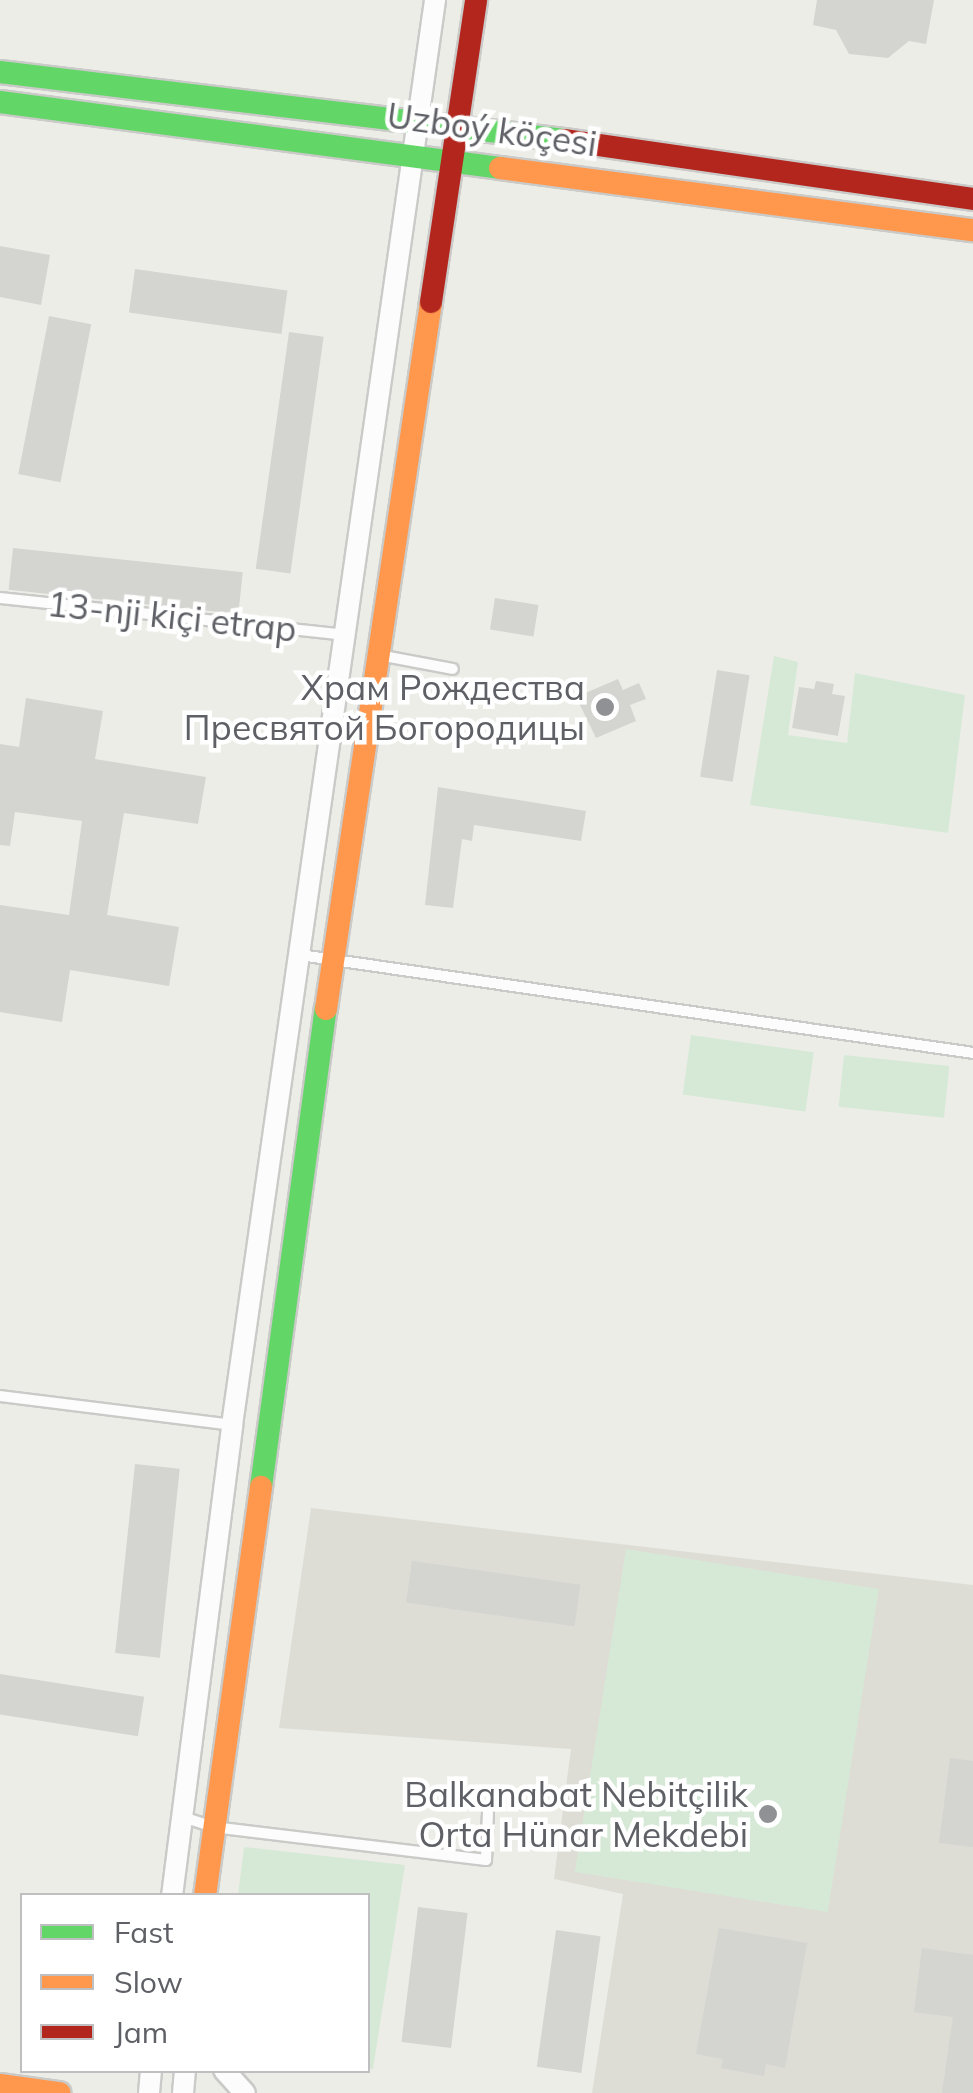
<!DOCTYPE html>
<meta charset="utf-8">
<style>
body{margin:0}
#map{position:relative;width:973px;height:2093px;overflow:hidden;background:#edede8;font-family:Mulish,sans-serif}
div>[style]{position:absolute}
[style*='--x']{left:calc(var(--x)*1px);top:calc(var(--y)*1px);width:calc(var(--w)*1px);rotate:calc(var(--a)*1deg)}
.education>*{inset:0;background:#ddddd6}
.green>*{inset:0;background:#d6e9d6;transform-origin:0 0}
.building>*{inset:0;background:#d4d4d1;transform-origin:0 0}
.roads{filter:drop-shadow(2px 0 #cacac8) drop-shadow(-2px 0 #cacac8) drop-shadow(0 2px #cacac8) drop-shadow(0 -2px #cacac8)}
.lane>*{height:10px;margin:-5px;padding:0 5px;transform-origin:5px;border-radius:5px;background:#fcfcfc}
.street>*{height:20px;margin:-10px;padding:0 10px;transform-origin:10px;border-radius:10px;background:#fcfcfc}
.fast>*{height:22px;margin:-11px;padding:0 11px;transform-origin:11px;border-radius:11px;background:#63d668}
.slow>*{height:22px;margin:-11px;padding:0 11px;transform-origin:11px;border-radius:11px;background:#ff974d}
.jam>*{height:22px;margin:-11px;padding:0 11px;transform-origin:11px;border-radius:11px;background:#b3261e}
.dots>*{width:28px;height:28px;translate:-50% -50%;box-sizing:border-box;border:5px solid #fff;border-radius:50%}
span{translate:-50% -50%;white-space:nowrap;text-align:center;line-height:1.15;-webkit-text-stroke:9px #fff;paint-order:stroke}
.street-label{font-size:35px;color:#5e6066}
.poi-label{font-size:35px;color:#5e6066}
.right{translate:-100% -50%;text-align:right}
.legend{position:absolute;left:20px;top:1893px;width:350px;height:180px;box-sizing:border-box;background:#fff;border:2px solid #bfbfc2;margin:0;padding:12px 18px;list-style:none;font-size:30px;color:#5e6066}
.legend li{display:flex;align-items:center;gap:20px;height:50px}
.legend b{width:50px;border:2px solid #bfbfc2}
</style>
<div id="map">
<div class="education">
<i style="clip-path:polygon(311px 1508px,973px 1585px,973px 2093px,592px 2093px,623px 1894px,554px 1879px,571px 1749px,279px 1728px)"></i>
</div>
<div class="green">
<i style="clip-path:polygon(774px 656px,798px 662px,788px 735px,847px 743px,855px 673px,965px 695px,948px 833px,750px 805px)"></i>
<i style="left:691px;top:1035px;width:124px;height:60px;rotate:8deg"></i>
<i style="left:844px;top:1055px;width:106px;height:52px;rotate:6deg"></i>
<i style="left:626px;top:1549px;width:256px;height:327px;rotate:9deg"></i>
<i style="clip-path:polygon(244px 1847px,405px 1865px,373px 2069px,368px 2068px,368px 1896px,238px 1895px)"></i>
</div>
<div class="building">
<i style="clip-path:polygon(817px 0,934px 0,926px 44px,909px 41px,888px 58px,849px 54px,836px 30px,813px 25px)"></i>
<i style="clip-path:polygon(0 246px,50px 255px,41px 305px,0 297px)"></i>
<i style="left:135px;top:269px;width:154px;height:44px;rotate:8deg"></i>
<i style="left:49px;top:316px;width:43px;height:161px;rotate:11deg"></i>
<i style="left:289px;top:332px;width:35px;height:239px;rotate:8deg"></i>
<i style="left:13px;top:548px;width:231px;height:42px;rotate:6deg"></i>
<i style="left:495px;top:598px;width:44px;height:32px;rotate:9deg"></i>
<i style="left:717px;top:670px;width:33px;height:108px;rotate:9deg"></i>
<i style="clip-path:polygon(618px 679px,623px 690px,639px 683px,646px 699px,630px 705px,636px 721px,596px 738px,576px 697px)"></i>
<i style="clip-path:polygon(816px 681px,834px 684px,832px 694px,845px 696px,838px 736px,792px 728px,799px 687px,814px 689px)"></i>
<i style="clip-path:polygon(26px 698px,103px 711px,95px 759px,206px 777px,198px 824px,124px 813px,107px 915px,179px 927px,169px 986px,70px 970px,62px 1022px,0 1012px,0 905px,69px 915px,82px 821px,15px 812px,10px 846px,0 845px,0 744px,19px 747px)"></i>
<i style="clip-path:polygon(438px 787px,586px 811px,581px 841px,474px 825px,472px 841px,462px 839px,453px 908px,425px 905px)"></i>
<i style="left:135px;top:1464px;width:45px;height:190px;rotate:6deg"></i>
<i style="left:412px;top:1561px;width:170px;height:42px;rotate:8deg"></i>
<i style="left:0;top:1674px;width:146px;height:40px;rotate:9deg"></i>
<i style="clip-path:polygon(950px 1758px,973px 1761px,973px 1847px,939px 1843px)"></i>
<i style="left:418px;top:1907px;width:50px;height:136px;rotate:7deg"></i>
<i style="clip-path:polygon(719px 1928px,807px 1943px,785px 2068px,766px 2064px,764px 2076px,721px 2068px,723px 2059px,696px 2054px)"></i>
<i style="left:556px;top:1930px;width:45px;height:138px;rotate:8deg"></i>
<i style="clip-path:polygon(922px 1948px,973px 1955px,973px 2093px,942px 2093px,953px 2017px,914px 2012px)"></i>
</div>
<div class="roads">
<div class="lane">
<i style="--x:0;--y:598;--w:346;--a:6.1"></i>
<i style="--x:379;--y:655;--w:75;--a:10.7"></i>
<i style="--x:300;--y:955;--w:680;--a:8.28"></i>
<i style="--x:0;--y:1396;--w:234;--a:7.1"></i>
<i style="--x:183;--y:1817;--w:32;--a:18"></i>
<i style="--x:213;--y:1827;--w:275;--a:6.9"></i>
<i style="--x:486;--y:1860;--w:47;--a:-87.6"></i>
</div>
<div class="street">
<i style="--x:172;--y:1896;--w:475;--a:-82.7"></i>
<i style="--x:232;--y:1425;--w:1439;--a:-81.89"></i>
<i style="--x:224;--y:2070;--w:31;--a:48"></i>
<i style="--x:149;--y:2093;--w:23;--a:-85"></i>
<i style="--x:183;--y:2093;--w:23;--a:-85"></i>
</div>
<div class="fast">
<i style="--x:0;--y:72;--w:568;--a:6.87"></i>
<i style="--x:0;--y:102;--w:504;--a:7.52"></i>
<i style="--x:261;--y:1487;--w:482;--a:-82.3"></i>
</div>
<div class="slow">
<i style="--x:500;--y:168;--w:477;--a:7.5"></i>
<i style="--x:326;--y:1009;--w:715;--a:-81.55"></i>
<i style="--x:205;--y:1896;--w:413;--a:-82.2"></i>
<i style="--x:0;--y:2085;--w:60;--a:7.7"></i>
</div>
<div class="jam">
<i style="--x:564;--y:140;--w:413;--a:8.2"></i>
<i style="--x:431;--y:302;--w:305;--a:-81.5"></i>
</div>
</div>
<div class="dots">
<i style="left:605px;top:707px;background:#909194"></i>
<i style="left:768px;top:1814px;background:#909194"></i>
</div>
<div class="street-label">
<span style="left:492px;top:129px;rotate:8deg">Uzboý köçesi</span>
<span style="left:172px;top:616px;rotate:6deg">13-nji kiçi etrap</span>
</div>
<div class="poi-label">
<span class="right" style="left:585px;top:707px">Храм Рождества<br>Пресвятой Богородицы</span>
<span class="right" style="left:748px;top:1814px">Balkanabat Nebitçilik<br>Orta Hünar Mekdebi</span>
</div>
<ul class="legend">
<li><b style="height:12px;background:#63d668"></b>Fast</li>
<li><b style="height:12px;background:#ff974d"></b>Slow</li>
<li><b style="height:12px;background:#b3261e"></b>Jam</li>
</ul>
</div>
